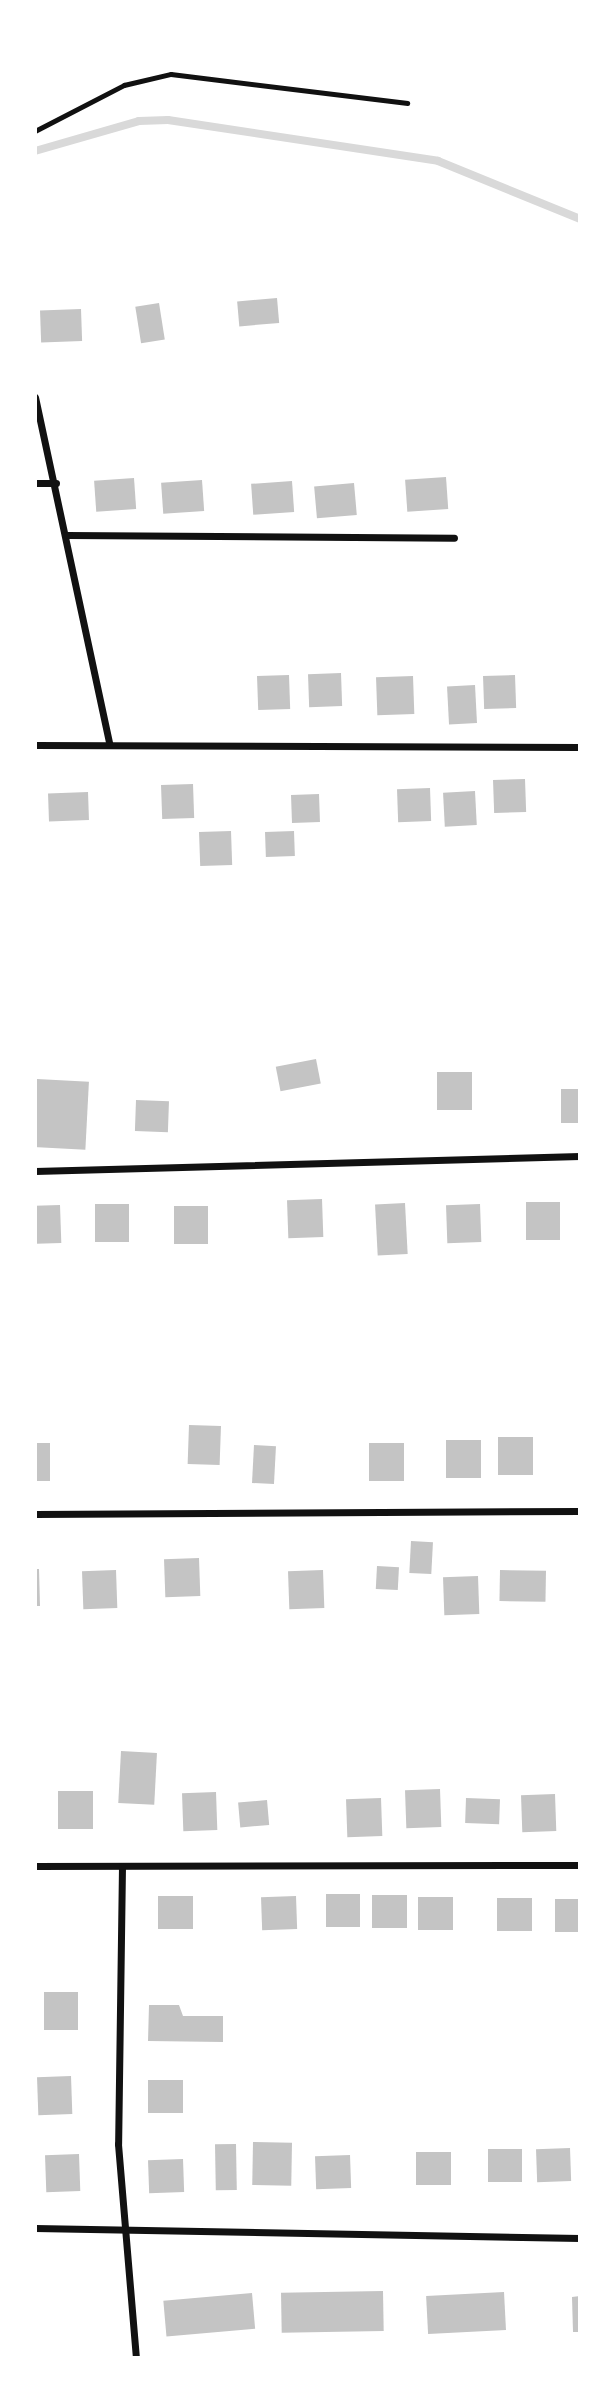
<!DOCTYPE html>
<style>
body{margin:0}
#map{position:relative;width:615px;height:2393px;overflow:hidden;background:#fff;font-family:"Fira Sans Condensed",sans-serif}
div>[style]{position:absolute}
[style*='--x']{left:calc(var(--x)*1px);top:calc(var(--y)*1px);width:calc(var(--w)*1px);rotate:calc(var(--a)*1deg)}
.stream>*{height:8px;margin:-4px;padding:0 4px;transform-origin:4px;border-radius:4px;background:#d9d9d9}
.building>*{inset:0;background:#c4c4c4;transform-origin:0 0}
.path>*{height:4.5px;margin:-2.25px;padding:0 2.25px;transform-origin:2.25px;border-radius:2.25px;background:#111}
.minor>*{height:7px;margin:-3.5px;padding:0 3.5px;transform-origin:3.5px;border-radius:3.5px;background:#111}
span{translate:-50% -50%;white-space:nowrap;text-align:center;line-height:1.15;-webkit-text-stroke:6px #fff;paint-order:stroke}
.frame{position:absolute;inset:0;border:37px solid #fff;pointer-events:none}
</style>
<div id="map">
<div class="stream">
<i style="--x:35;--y:151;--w:108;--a:-16.1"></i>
<i style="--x:139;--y:121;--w:29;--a:-2"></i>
<i style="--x:168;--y:120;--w:273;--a:8.6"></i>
<i style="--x:438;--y:161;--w:153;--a:22.2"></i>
</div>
<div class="building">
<i style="left:277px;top:298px;width:25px;height:40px;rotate:85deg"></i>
<i style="left:159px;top:303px;width:37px;height:24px;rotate:81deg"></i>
<i style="left:81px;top:309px;width:32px;height:41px;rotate:88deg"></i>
<i style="left:446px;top:477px;width:32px;height:41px;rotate:86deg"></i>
<i style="left:134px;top:478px;width:31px;height:40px;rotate:86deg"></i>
<i style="left:202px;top:480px;width:31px;height:41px;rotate:86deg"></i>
<i style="left:292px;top:481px;width:31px;height:41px;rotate:86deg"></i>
<i style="left:354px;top:483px;width:32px;height:40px;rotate:85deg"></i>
<i style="left:341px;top:673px;width:33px;height:33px;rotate:88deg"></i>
<i style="left:289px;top:675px;width:34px;height:32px;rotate:88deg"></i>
<i style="left:515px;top:675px;width:33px;height:32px;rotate:88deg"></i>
<i style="left:413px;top:676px;width:38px;height:37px;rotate:88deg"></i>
<i style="left:475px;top:685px;width:38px;height:28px;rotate:87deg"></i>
<i style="left:525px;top:779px;width:33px;height:32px;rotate:88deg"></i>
<i style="left:193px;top:784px;width:34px;height:32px;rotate:88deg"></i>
<i style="left:430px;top:788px;width:33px;height:33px;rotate:88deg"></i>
<i style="left:475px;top:791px;width:34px;height:32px;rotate:87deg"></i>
<i style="left:88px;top:792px;width:28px;height:40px;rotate:88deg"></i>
<i style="left:319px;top:794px;width:28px;height:28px;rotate:88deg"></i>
<i style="left:231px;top:831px;width:34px;height:32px;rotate:88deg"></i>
<i style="left:294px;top:831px;width:25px;height:29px;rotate:88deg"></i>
<i style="left:316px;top:1059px;width:25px;height:41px;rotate:79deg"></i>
<i style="left:472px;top:1072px;width:38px;height:35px;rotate:90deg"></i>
<i style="left:37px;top:1079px;width:52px;height:68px;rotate:3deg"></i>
<i style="left:561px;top:1089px;width:18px;height:34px"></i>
<i style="left:136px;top:1100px;width:33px;height:31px;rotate:2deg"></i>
<i style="left:322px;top:1199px;width:38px;height:35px;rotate:88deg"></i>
<i style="left:526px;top:1202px;width:34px;height:38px"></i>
<i style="left:405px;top:1203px;width:51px;height:30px;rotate:87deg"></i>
<i style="left:95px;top:1204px;width:34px;height:38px"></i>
<i style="left:480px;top:1204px;width:38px;height:34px;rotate:88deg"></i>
<i style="left:60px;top:1205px;width:38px;height:25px;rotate:88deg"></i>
<i style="left:174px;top:1206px;width:34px;height:38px"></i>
<i style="left:189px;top:1425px;width:32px;height:39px;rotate:2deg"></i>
<i style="left:498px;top:1437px;width:35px;height:38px"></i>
<i style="left:446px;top:1440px;width:35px;height:38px"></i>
<i style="left:50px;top:1443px;width:38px;height:15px;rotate:90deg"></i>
<i style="left:369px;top:1443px;width:35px;height:38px"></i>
<i style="left:254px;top:1445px;width:22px;height:38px;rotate:3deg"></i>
<i style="left:411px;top:1541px;width:22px;height:32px;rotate:3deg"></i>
<i style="left:199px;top:1558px;width:38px;height:35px;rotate:88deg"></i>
<i style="left:377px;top:1566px;width:22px;height:23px;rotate:3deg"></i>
<i style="clip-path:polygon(35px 1569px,39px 1569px,40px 1606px,35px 1606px)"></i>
<i style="left:116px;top:1570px;width:38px;height:34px;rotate:88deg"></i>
<i style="left:323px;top:1570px;width:38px;height:35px;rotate:88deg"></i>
<i style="left:500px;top:1570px;width:46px;height:31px;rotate:1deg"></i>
<i style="left:478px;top:1576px;width:38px;height:35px;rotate:88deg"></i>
<i style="left:121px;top:1751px;width:36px;height:52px;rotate:3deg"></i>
<i style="left:440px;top:1789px;width:38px;height:35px;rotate:88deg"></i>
<i style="left:58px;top:1791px;width:35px;height:38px"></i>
<i style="left:216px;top:1792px;width:38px;height:34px;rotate:88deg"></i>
<i style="left:555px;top:1794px;width:37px;height:34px;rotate:88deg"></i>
<i style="left:381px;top:1798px;width:38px;height:35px;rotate:88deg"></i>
<i style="left:466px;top:1798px;width:34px;height:25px;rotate:2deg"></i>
<i style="left:267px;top:1800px;width:25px;height:29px;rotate:85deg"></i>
<i style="left:326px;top:1894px;width:34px;height:33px"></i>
<i style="left:372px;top:1895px;width:35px;height:33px"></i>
<i style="left:193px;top:1896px;width:33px;height:35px;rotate:90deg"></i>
<i style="left:296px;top:1896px;width:33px;height:35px;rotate:88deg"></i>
<i style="left:418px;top:1897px;width:35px;height:33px"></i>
<i style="left:532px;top:1898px;width:33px;height:35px;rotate:90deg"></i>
<i style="left:580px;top:1899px;width:33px;height:25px;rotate:90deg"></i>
<i style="left:44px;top:1992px;width:34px;height:38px"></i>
<i style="clip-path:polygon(149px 2005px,179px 2005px,183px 2016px,223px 2016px,223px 2042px,148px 2041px)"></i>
<i style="left:71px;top:2076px;width:38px;height:34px;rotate:88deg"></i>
<i style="left:148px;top:2080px;width:35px;height:33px"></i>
<i style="left:253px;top:2142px;width:39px;height:43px;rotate:1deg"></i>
<i style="left:236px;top:2144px;width:46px;height:21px;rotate:89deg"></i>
<i style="left:570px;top:2148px;width:33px;height:34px;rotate:88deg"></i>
<i style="left:488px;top:2149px;width:34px;height:33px"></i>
<i style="left:416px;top:2152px;width:35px;height:33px"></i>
<i style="left:79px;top:2154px;width:37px;height:34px;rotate:88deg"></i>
<i style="left:350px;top:2155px;width:33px;height:35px;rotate:88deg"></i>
<i style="left:183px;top:2159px;width:33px;height:35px;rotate:88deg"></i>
<i style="left:383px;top:2291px;width:40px;height:102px;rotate:89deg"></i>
<i style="left:504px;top:2292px;width:38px;height:78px;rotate:87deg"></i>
<i style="left:252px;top:2293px;width:36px;height:89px;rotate:85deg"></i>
<i style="clip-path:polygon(580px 2296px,580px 2332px,573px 2332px,572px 2297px)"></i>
</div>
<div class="path">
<i style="--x:35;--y:131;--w:100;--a:-27.3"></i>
<i style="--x:124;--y:85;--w:48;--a:-13.2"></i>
<i style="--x:171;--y:74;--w:238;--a:7"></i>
</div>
<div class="minor">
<i style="--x:35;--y:397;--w:354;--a:77.9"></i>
<i style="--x:35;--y:483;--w:21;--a:0"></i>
<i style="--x:67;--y:535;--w:387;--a:0.4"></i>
<i style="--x:35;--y:745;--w:545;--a:0.21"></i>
<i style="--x:35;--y:1171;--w:545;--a:-1.58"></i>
<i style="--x:35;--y:1514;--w:545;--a:-0.32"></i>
<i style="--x:35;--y:1866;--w:545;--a:-0.11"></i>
<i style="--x:122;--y:1866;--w:278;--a:90.8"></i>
<i style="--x:118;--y:2144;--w:215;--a:85.2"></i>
<i style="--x:35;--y:2228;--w:545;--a:1.05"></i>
</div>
<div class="frame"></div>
</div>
